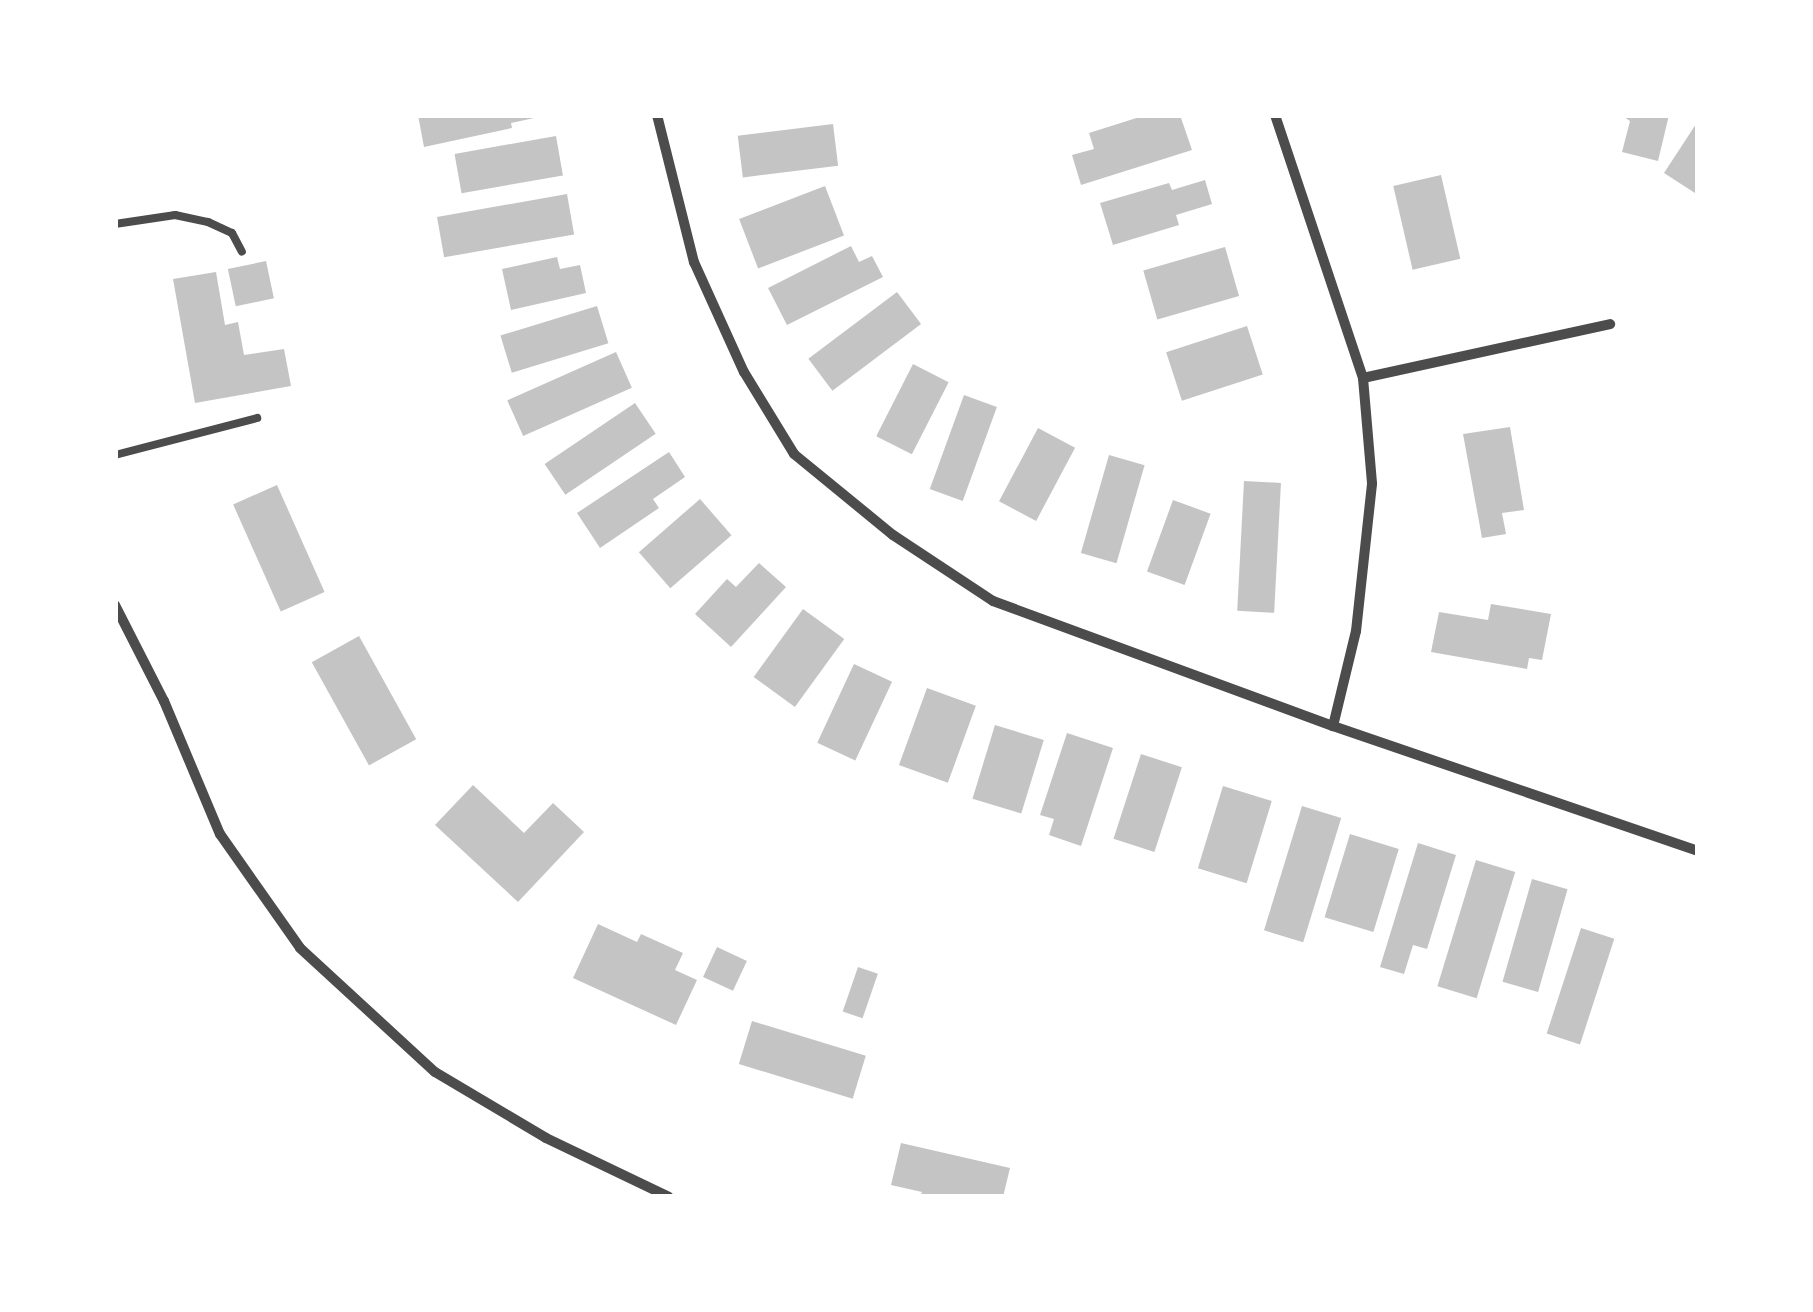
<!DOCTYPE html>
<style>
body{margin:0}
#map{position:relative;width:1813px;height:1312px;overflow:hidden;background:#fff;font-family:Manrope,sans-serif}
div>[style]{position:absolute}
[style*='--x']{left:calc(var(--x)*1px);top:calc(var(--y)*1px);width:calc(var(--w)*1px);rotate:calc(var(--a)*1deg)}
.building>*{inset:0;background:#c4c4c4;transform-origin:0 0}
.service>*{height:8px;margin:-4px;padding:0 4px;transform-origin:4px;border-radius:4px;background:#4c4c4c}
.minor>*{height:10px;margin:-5px;padding:0 5px;transform-origin:5px;border-radius:5px;background:#4c4c4c}
span{translate:-50% -50%;white-space:nowrap;text-align:center;line-height:1.15;-webkit-text-stroke:8px #fff;paint-order:stroke}
.frame{position:absolute;inset:0;border:118px solid #fff;pointer-events:none}
</style>
<div id="map">
<div class="building">
<i style="clip-path:polygon(418px 115px,539px 115px,539px 117px,511px 123px,512px 128px,424px 147px)"></i>
<i style="clip-path:polygon(1146px 115px,1180px 115px,1192px 150px,1081px 185px,1072px 155px,1094px 149px,1089px 133px)"></i>
<i style="clip-path:polygon(1621px 115px,1669px 115px,1658px 161px,1622px 152px,1630px 121px)"></i>
<i style="clip-path:polygon(1698px 121px,1698px 195px,1664px 173px)"></i>
<i style="left:833px;top:124px;width:42px;height:96px;rotate:83deg"></i>
<i style="left:556px;top:136px;width:40px;height:103px;rotate:80deg"></i>
<i style="left:1441px;top:175px;width:86px;height:49px;rotate:77deg"></i>
<i style="clip-path:polygon(1205px 180px,1212px 204px,1176px 215px,1179px 225px,1113px 245px,1100px 203px,1169px 183px,1172px 190px)"></i>
<i style="left:825px;top:186px;width:53px;height:92px;rotate:69deg"></i>
<i style="left:567px;top:194px;width:41px;height:132px;rotate:80deg"></i>
<i style="clip-path:polygon(851px 246px,859px 262px,872px 256px,883px 277px,787px 325px,768px 288px)"></i>
<i style="left:1225px;top:247px;width:51px;height:85px;rotate:74deg"></i>
<i style="clip-path:polygon(557px 257px,560px 269px,580px 265px,586px 293px,511px 310px,502px 269px)"></i>
<i style="left:266px;top:261px;width:38px;height:39px;rotate:78deg"></i>
<i style="clip-path:polygon(216px 272px,225px 325px,238px 322px,244px 355px,284px 349px,291px 386px,195px 403px,173px 279px)"></i>
<i style="left:897px;top:292px;width:40px;height:111px;rotate:53deg"></i>
<i style="left:597px;top:306px;width:39px;height:101px;rotate:73deg"></i>
<i style="left:1247px;top:326px;width:51px;height:85px;rotate:72deg"></i>
<i style="left:616px;top:352px;width:39px;height:119px;rotate:66deg"></i>
<i style="left:913px;top:364px;width:40px;height:81px;rotate:27deg"></i>
<i style="left:964px;top:395px;width:35px;height:100px;rotate:20deg"></i>
<i style="left:635px;top:403px;width:37px;height:109px;rotate:56deg"></i>
<i style="clip-path:polygon(1510px 427px,1524px 510px,1502px 513px,1506px 534px,1482px 538px,1463px 434px)"></i>
<i style="left:1038px;top:428px;width:42px;height:83px;rotate:28deg"></i>
<i style="clip-path:polygon(669px 452px,685px 477px,653px 499px,659px 508px,600px 548px,577px 513px)"></i>
<i style="left:1109px;top:455px;width:37px;height:102px;rotate:16deg"></i>
<i style="left:1244px;top:481px;width:37px;height:130px;rotate:3deg"></i>
<i style="left:277px;top:485px;width:117px;height:48px;rotate:66deg"></i>
<i style="left:700px;top:499px;width:48px;height:81px;rotate:49deg"></i>
<i style="left:1173px;top:500px;width:40px;height:76px;rotate:20deg"></i>
<i style="clip-path:polygon(759px 563px,786px 587px,731px 647px,695px 614px,727px 579px,736px 587px)"></i>
<i style="clip-path:polygon(1491px 604px,1551px 614px,1542px 660px,1529px 658px,1527px 669px,1431px 652px,1439px 612px,1488px 620px)"></i>
<i style="left:803px;top:609px;width:51px;height:84px;rotate:36deg"></i>
<i style="left:359px;top:636px;width:118px;height:54px;rotate:61deg"></i>
<i style="left:854px;top:664px;width:42px;height:87px;rotate:25deg"></i>
<i style="left:927px;top:688px;width:52px;height:82px;rotate:20deg"></i>
<i style="left:995px;top:725px;width:51px;height:77px;rotate:17deg"></i>
<i style="clip-path:polygon(1067px 733px,1113px 748px,1081px 846px,1049px 835px,1054px 819px,1040px 815px)"></i>
<i style="left:1141px;top:754px;width:43px;height:89px;rotate:18deg"></i>
<i style="clip-path:polygon(473px 785px,524px 833px,553px 803px,584px 832px,518px 902px,435px 825px)"></i>
<i style="left:1223px;top:786px;width:51px;height:86px;rotate:17deg"></i>
<i style="left:1302px;top:806px;width:41px;height:130px;rotate:17deg"></i>
<i style="left:1350px;top:834px;width:51px;height:87px;rotate:17deg"></i>
<i style="clip-path:polygon(1418px 843px,1456px 855px,1427px 949px,1413px 945px,1404px 974px,1380px 967px)"></i>
<i style="left:1476px;top:860px;width:41px;height:132px;rotate:17deg"></i>
<i style="left:1532px;top:879px;width:37px;height:107px;rotate:16deg"></i>
<i style="clip-path:polygon(598px 924px,637px 942px,641px 934px,683px 953px,675px 970px,697px 980px,676px 1025px,573px 978px)"></i>
<i style="left:1581px;top:928px;width:35px;height:111px;rotate:18deg"></i>
<i style="left:717px;top:947px;width:33px;height:33px;rotate:25deg"></i>
<i style="left:858px;top:967px;width:21px;height:47px;rotate:19deg"></i>
<i style="left:752px;top:1021px;width:119px;height:45px;rotate:17deg"></i>
<i style="clip-path:polygon(901px 1143px,1010px 1168px,1003px 1197px,920px 1197px,922px 1192px,891px 1185px)"></i>
</div>
<div class="service">
<i style="--x:115;--y:224;--w:61;--a:-8.5"></i>
<i style="--x:175;--y:215;--w:34;--a:12"></i>
<i style="--x:208;--y:222;--w:26;--a:25"></i>
<i style="--x:232;--y:233;--w:21;--a:62"></i>
<i style="--x:115;--y:455;--w:147;--a:-14.6"></i>
</div>
<div class="minor">
<i style="--x:657;--y:115;--w:152;--a:75.9"></i>
<i style="--x:694;--y:262;--w:121;--a:65.6"></i>
<i style="--x:744;--y:372;--w:96;--a:58.6"></i>
<i style="--x:794;--y:454;--w:128;--a:39.3"></i>
<i style="--x:893;--y:535;--w:120;--a:33.4"></i>
<i style="--x:993;--y:601;--w:362;--a:20.2"></i>
<i style="--x:1333;--y:726;--w:386;--a:18.9"></i>
<i style="--x:1275;--y:115;--w:277;--a:71.5"></i>
<i style="--x:1363;--y:378;--w:106;--a:85.1"></i>
<i style="--x:1372;--y:484;--w:148;--a:96.2"></i>
<i style="--x:1356;--y:631;--w:98;--a:103.6"></i>
<i style="--x:1363;--y:378;--w:253;--a:-12.3"></i>
<i style="--x:115;--y:605;--w:108;--a:63"></i>
<i style="--x:164;--y:701;--w:144;--a:67.2"></i>
<i style="--x:220;--y:834;--w:139;--a:54.9"></i>
<i style="--x:300;--y:948;--w:183;--a:42.6"></i>
<i style="--x:435;--y:1072;--w:129;--a:30.7"></i>
<i style="--x:546;--y:1138;--w:136;--a:25.6"></i>
</div>
<div class="frame"></div>
</div>
